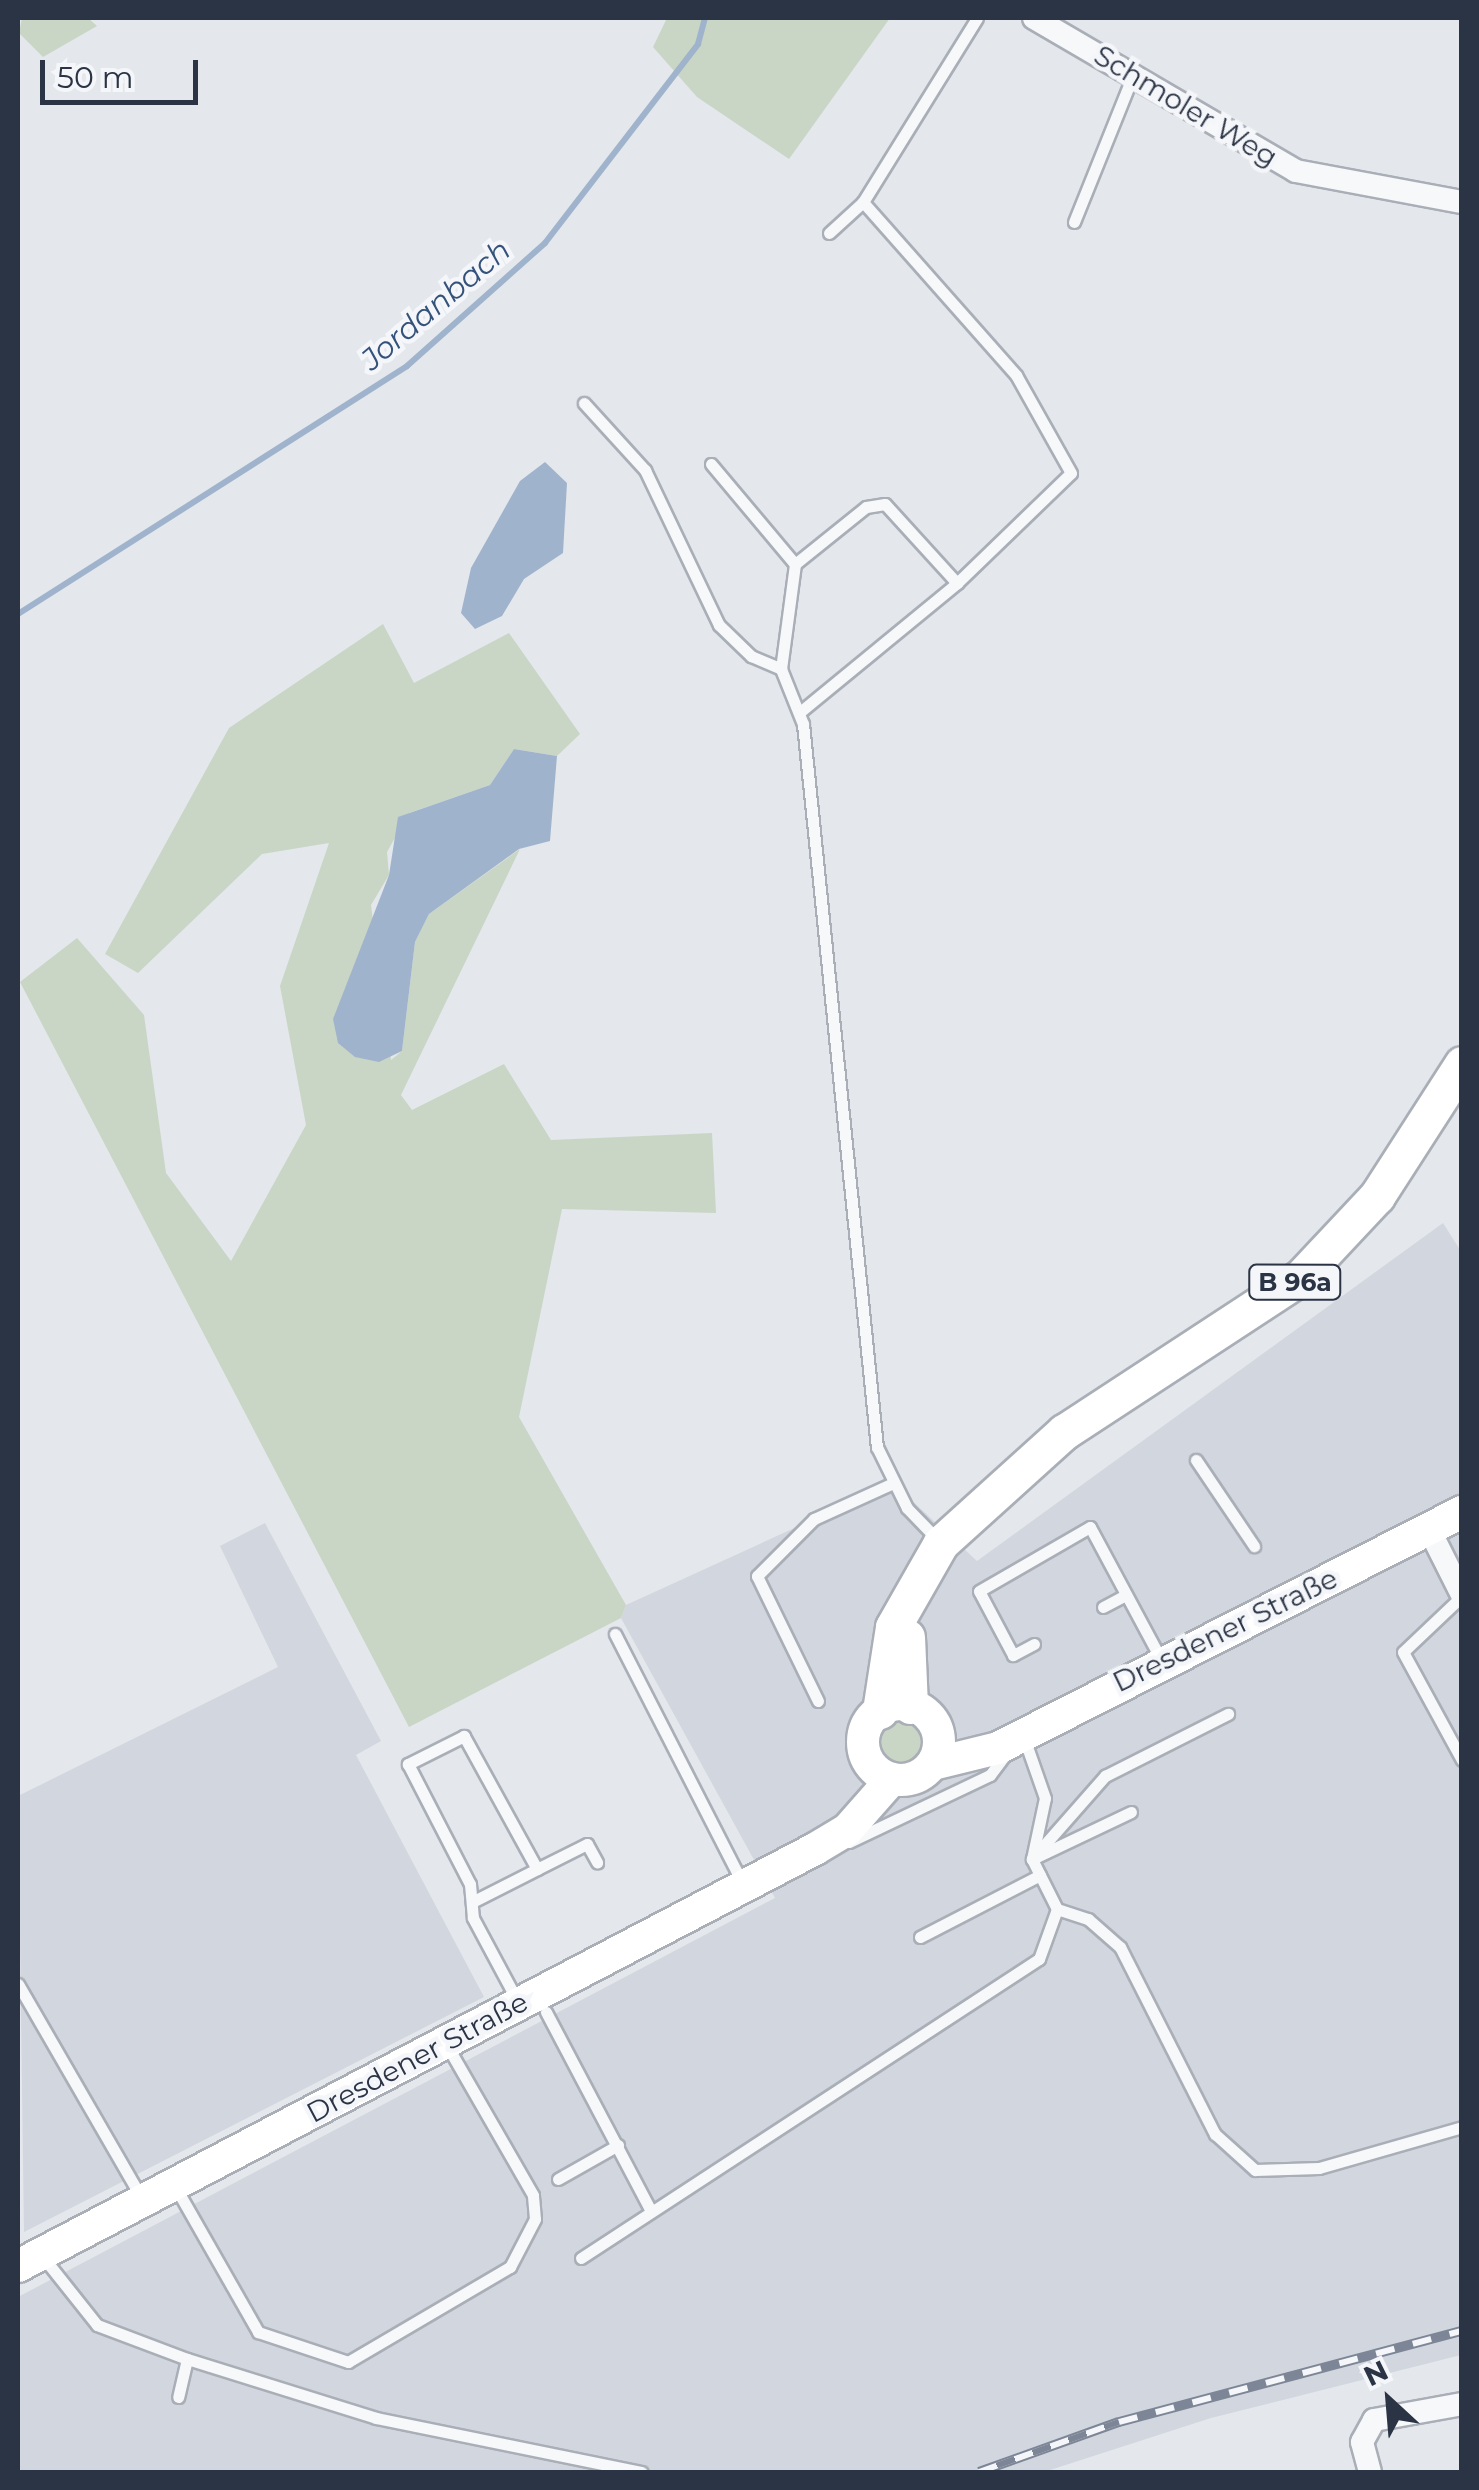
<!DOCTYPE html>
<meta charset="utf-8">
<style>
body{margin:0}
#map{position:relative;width:1479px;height:2490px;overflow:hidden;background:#e4e7ec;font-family:Montserrat,sans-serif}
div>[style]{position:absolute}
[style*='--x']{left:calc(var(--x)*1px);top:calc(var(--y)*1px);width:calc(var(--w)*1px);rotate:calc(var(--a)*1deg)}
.built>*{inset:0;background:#d2d6de}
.green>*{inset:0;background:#c9d6c5}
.round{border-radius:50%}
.water>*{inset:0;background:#9fb4cc}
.stream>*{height:6px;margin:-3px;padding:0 3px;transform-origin:3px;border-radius:3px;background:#9fb4cc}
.roads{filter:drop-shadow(2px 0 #a9aeb7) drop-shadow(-2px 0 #a9aeb7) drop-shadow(0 2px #a9aeb7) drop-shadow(0 -2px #a9aeb7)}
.service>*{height:11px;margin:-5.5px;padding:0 5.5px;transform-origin:5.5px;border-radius:5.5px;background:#f7f8fa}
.minor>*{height:22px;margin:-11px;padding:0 11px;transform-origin:11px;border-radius:11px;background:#f7f8fa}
.secondary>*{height:32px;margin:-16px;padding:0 16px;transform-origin:16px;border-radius:16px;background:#fff}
.secondary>.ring{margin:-16px;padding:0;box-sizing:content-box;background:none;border:32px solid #fff;border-radius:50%}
.primary>*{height:35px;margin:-17.5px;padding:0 17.5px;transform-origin:17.5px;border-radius:17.5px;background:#fff}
.rail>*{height:10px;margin-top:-5px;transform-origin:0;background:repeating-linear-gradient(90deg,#f4f6f9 0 19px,#7d8696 0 38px);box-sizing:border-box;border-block:2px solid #7d8696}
span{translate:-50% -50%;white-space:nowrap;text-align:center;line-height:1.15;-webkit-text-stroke:9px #f4f6f9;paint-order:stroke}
.shield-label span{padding:2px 8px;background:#f4f6f9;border:2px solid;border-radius:8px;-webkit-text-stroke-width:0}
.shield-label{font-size:25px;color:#2b3445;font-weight:700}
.street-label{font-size:28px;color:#2b3445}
.water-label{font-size:30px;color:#34527a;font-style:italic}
.frame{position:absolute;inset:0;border:20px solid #2b3445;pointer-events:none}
.north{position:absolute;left:1339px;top:2350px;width:100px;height:100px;-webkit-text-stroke:8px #f4f6f9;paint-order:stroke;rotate:334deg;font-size:28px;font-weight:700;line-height:40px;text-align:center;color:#2b3445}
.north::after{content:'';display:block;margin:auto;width:35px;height:45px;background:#2b3445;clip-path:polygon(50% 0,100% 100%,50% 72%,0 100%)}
.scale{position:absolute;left:40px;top:60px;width:158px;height:45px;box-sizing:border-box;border:5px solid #2b3445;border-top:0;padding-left:12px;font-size:30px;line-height:35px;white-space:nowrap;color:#2b3445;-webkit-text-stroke:8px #f4f6f9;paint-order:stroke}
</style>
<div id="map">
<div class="built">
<i style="clip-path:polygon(1443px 1223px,1462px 1253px,1461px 2355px,1211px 2418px,1044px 2472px,18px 2472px,18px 2297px,775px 1898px,621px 1618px,626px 1605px,893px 1483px,977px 1561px)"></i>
<i style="clip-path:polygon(265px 1523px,381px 1741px,356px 1755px,484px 1997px,24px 2232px,18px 1796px,278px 1667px,220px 1546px)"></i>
</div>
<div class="green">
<i style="clip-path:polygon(22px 18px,88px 18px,97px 26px,43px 57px,19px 33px)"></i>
<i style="clip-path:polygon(667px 18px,890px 18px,789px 159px,697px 97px,653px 47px)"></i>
<i style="clip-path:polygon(383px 624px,414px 683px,509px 633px,580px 734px,557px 756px,514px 749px,490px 785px,409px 813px,387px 852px,389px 875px,371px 905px,391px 1060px,402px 1051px,415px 942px,429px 914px,520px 849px,401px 1095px,412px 1110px,504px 1064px,551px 1140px,712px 1133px,716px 1213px,562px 1209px,519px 1417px,626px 1605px,621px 1618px,409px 1727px,20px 982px,77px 938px,144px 1015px,166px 1173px,231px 1261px,306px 1125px,280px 986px,329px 843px,262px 854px,138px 973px,105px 954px,229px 728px)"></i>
<i class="round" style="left:877px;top:1719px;width:48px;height:48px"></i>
</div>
<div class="water">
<i style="clip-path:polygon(545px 462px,567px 483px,563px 553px,524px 579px,502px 616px,475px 629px,461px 613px,471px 568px,520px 481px)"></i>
<i style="clip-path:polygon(514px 749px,557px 756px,550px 841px,519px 849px,429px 914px,415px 942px,402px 1051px,379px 1062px,355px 1057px,338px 1043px,333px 1019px,389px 875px,398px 817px,490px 785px)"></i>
</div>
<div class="stream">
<i style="--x:18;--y:614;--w:461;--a:-32.5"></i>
<i style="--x:407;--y:366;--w:185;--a:-41.7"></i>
<i style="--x:545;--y:243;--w:251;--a:-52.4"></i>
<i style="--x:698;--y:44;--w:27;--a:-75"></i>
</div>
<div class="roads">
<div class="service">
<i style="--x:1074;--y:222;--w:161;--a:-68.1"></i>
<i style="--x:829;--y:233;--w:46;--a:-42.4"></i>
<i style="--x:863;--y:202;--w:216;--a:-58.2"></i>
<i style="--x:584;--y:403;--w:91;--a:47.7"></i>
<i style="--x:645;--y:470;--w:172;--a:64.5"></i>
<i style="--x:719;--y:625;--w:45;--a:44.1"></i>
<i style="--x:751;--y:656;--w:33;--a:23"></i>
<i style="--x:781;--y:669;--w:106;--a:-82.4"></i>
<i style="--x:795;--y:564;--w:91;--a:-38.8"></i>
<i style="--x:866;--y:507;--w:19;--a:-9"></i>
<i style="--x:885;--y:504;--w:107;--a:47.7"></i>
<i style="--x:711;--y:464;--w:131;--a:50"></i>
<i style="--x:781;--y:669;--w:59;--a:68.2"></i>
<i style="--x:803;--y:724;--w:727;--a:84.16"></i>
<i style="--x:877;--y:1447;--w:68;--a:63.8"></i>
<i style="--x:907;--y:1508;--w:45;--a:45.9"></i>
<i style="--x:800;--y:712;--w:203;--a:-39.4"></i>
<i style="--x:957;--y:583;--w:158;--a:-44"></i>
<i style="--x:1071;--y:473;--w:112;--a:-119.3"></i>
<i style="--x:1016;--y:375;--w:231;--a:-131.5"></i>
<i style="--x:1196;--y:1460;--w:104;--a:56"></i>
<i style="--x:1462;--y:1596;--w:81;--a:136.5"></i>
<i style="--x:1403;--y:1652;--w:123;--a:61.4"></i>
<i style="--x:1103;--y:1607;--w:26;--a:-28"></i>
<i style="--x:615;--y:1634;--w:281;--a:62.9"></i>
<i style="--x:1034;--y:1644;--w:24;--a:152"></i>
<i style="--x:1013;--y:1655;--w:72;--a:-118"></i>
<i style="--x:979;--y:1591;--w:128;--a:-30"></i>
<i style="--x:1090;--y:1527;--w:152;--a:61.8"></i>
<i style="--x:818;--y:1701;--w:139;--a:-116"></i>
<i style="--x:757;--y:1576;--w:81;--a:-45"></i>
<i style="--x:814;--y:1519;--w:87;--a:-24.5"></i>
<i style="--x:1131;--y:1812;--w:110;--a:154.6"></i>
<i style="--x:1032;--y:1859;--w:111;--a:-48.7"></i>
<i style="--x:1105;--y:1776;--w:138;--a:-26.8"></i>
<i style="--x:849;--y:1842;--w:156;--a:-25.4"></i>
<i style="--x:990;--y:1775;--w:25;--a:-53"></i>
<i style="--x:537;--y:1869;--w:56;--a:-26.6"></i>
<i style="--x:587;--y:1844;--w:21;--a:61"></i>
<i style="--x:472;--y:1902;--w:73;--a:-26.9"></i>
<i style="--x:537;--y:1869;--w:152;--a:-118.8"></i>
<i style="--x:464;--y:1736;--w:63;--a:153.4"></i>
<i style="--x:408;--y:1764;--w:135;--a:62.7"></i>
<i style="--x:470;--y:1884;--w:34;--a:85"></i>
<i style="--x:473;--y:1918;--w:93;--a:61.8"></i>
<i style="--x:1057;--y:1909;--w:33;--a:18"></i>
<i style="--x:1088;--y:1919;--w:43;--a:41.2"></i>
<i style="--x:1120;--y:1947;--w:210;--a:63.1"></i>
<i style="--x:1215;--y:2134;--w:54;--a:42"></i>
<i style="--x:1255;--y:2170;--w:64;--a:-1.8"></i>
<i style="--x:1319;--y:2168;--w:149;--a:-16"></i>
<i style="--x:920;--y:1937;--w:135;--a:-27.3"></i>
<i style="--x:18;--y:1984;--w:246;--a:60"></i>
<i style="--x:546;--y:2012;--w:225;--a:62.2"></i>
<i style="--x:558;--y:2179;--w:69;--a:-29.5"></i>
<i style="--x:176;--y:2188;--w:166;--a:60.3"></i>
<i style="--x:258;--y:2332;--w:95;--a:18.4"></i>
<i style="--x:348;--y:2362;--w:188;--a:-30.4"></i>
<i style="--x:510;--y:2267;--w:54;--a:-62.5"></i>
<i style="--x:535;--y:2219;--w:24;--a:-95"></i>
<i style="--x:533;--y:2195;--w:174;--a:-119.9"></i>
<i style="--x:43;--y:2257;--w:87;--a:51.5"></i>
<i style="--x:97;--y:2325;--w:96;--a:20.7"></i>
<i style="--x:187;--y:2359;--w:39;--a:103"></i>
<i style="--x:581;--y:2258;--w:547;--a:-33.14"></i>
<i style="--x:1039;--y:1959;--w:53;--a:-70.2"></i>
<i style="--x:1057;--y:1909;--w:56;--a:-116.6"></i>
<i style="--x:1032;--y:1859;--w:62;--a:-78"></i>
<i style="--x:1045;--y:1798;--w:64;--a:-109.3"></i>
<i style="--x:187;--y:2359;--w:198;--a:17.3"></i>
<i style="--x:376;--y:2418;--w:271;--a:11.5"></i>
</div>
<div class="minor">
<i style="--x:1034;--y:18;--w:303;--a:30.3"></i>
<i style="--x:1296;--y:171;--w:169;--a:10.6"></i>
<i style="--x:1429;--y:1529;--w:74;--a:63.4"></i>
<i style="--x:1370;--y:2472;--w:31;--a:-105"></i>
<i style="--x:1362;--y:2442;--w:25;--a:-61"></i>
<i style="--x:1374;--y:2420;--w:89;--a:-10.3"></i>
</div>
<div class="secondary">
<i class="ring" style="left:863px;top:1704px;width:44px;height:44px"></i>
<i style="--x:933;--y:1764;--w:67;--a:-13.8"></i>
<i style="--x:998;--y:1748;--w:521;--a:-26.96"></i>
<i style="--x:18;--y:2266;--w:899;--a:-27.62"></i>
<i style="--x:815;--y:1849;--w:37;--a:-31"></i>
<i style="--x:847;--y:1830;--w:68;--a:-48.6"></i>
</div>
<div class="primary">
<i style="--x:907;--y:1637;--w:69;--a:87.5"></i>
<i style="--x:880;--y:1711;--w:85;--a:-81.2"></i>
<i style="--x:893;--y:1627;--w:97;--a:-60.3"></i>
<i style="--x:941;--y:1543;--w:166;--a:-42.1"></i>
<i style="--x:1064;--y:1432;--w:283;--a:-33.2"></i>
<i style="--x:1301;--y:1277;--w:111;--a:-46.8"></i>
<i style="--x:1377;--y:1196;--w:157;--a:-57.2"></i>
</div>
</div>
<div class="rail">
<i style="--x:979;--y:2472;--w:149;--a:-19.7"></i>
<i style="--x:1119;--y:2422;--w:355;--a:-14.9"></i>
</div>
<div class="shield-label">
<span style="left:1295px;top:1282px">B 96a</span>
</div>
<div class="street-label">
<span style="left:1186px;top:106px;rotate:31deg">Schmoler Weg</span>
<span style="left:1225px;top:1630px;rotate:-26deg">Dresdener Straße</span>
<span style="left:417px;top:2057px;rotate:-28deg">Dresdener Straße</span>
</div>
<div class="water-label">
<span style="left:436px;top:305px;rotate:-40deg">Jordanbach</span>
</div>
<div class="frame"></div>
<div class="north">N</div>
<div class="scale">50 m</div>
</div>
